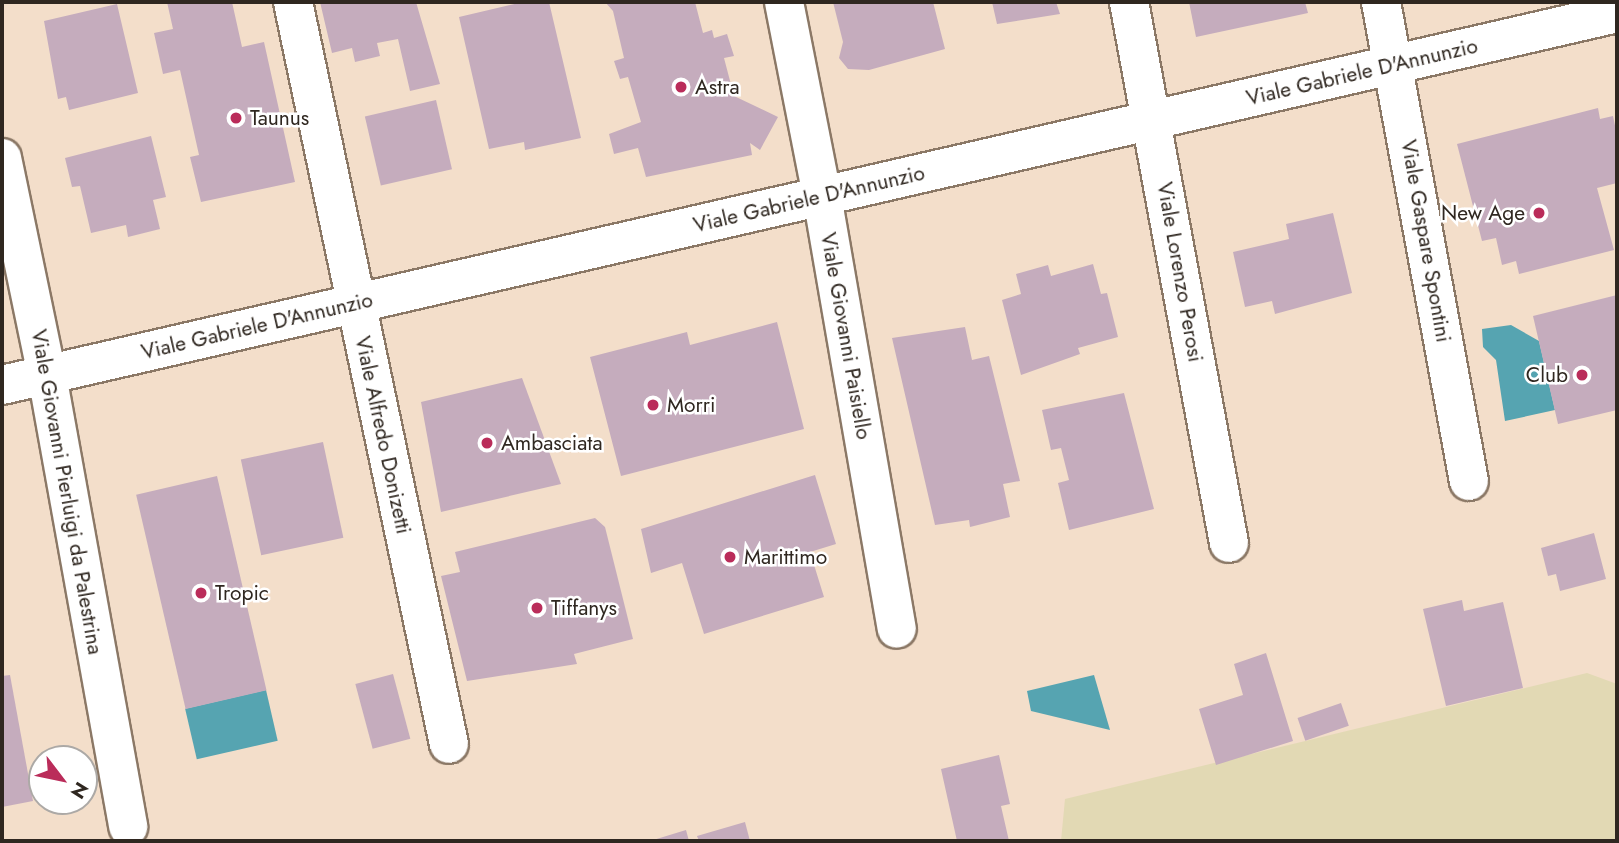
<!DOCTYPE html>
<style>
body{margin:0}
#map{position:relative;width:1619px;height:843px;overflow:hidden;background:#f3deca;font-family:Jost,sans-serif}
div>[style]{position:absolute}
[style*='--x']{left:calc(var(--x)*1px);top:calc(var(--y)*1px);width:calc(var(--w)*1px);rotate:calc(var(--a)*1deg)}
.sand>*{inset:0;background:#e2d9b4}
.water>*{inset:0;background:#56a4b1;transform-origin:0 0}
.building>*{inset:0;background:#c5acbd;transform-origin:0 0}
.roads{filter:drop-shadow(2px 0 #8b7866) drop-shadow(-2px 0 #8b7866) drop-shadow(0 2px #8b7866) drop-shadow(0 -2px #8b7866)}
.minor>*{height:38px;margin:-19px;padding:0 19px;transform-origin:19px;border-radius:19px;background:#fff}
.dots>*{width:19px;height:19px;translate:-50% -50%;box-sizing:border-box;border:4px solid #fff;border-radius:50%}
span{translate:-50% -50%;white-space:nowrap;text-align:center;line-height:1.15;-webkit-text-stroke:5px #fff;paint-order:stroke}
.street-label{font-size:21px;color:#2f2720}
.poi-label{font-size:21px;color:#2f2720}
.left{translate:0 -50%;text-align:left}
.right{translate:-100% -50%;text-align:right}
.frame{position:absolute;inset:0;border:4px solid #2f2720;pointer-events:none}
.north{position:absolute;left:28px;top:745px;width:70px;height:70px;box-sizing:border-box;background:#fff;border:2px solid #aca9a6;border-radius:50%;rotate:122deg;font-size:19px;font-weight:700;line-height:28px;text-align:center;color:#2f2720}
.north::after{content:'';display:block;margin:auto;width:24px;height:32px;background:#ba2c5a;clip-path:polygon(50% 0,100% 100%,50% 72%,0 100%)}
</style>
<div id="map">
<div class="sand">
<i style="clip-path:polygon(1587px 673px,1617px 684px,1617px 841px,1061px 841px,1065px 799px)"></i>
</div>
<div class="water">
<i style="clip-path:polygon(1511px 325px,1539px 341px,1555px 410px,1505px 421px,1496px 360px,1483px 347px,1482px 329px)"></i>
<i style="clip-path:polygon(1094px 675px,1110px 730px,1031px 711px,1027px 691px)"></i>
<i style="left:266px;top:690px;width:52px;height:83px;rotate:77deg"></i>
</div>
<div class="building">
<i style="clip-path:polygon(167px 2px,232px 2px,242px 47px,264px 42px,295px 182px,201px 202px,190px 157px,199px 155px,180px 70px,163px 74px,154px 33px,173px 29px)"></i>
<i style="clip-path:polygon(320px 2px,416px 2px,440px 84px,410px 91px,398px 39px,377px 43px,380px 56px,355px 62px,352px 48px,332px 53px)"></i>
<i style="clip-path:polygon(523px 2px,549px 2px,581px 138px,525px 150px,524px 142px,489px 149px,459px 17px)"></i>
<i style="clip-path:polygon(605px 2px,695px 2px,703px 33px,712px 30px,714px 38px,727px 34px,734px 56px,724px 58px,734px 96px,778px 117px,760px 150px,750px 143px,752px 155px,646px 177px,638px 148px,614px 154px,609px 134px,641px 122px,628px 77px,620px 79px,614px 61px,624px 58px,613px 11px)"></i>
<i style="clip-path:polygon(833px 2px,933px 2px,945px 49px,869px 70px,848px 69px,839px 58px,843px 42px)"></i>
<i style="clip-path:polygon(992px 2px,1056px 2px,1060px 14px,997px 24px)"></i>
<i style="clip-path:polygon(1189px 2px,1305px 2px,1308px 13px,1196px 37px)"></i>
<i style="clip-path:polygon(117px 4px,138px 93px,69px 110px,66px 97px,58px 99px,44px 21px)"></i>
<i style="left:436px;top:100px;width:71px;height:73px;rotate:77deg"></i>
<i style="clip-path:polygon(1598px 108px,1600px 119px,1613px 116px,1617px 135px,1617px 183px,1597px 188px,1614px 250px,1519px 274px,1516px 261px,1502px 265px,1496px 238px,1482px 241px,1457px 144px)"></i>
<i style="clip-path:polygon(151px 136px,166px 197px,153px 200px,160px 229px,128px 237px,126px 225px,91px 233px,80px 186px,72px 187px,65px 158px)"></i>
<i style="clip-path:polygon(1333px 213px,1352px 293px,1275px 314px,1272px 301px,1245px 307px,1233px 252px,1289px 239px,1286px 224px)"></i>
<i style="clip-path:polygon(1093px 264px,1101px 294px,1107px 293px,1118px 337px,1078px 348px,1080px 354px,1021px 375px,1002px 300px,1021px 294px,1016px 274px,1048px 265px,1051px 276px)"></i>
<i style="clip-path:polygon(1617px 295px,1617px 410px,1558px 424px,1533px 316px)"></i>
<i style="clip-path:polygon(777px 322px,804px 429px,621px 476px,590px 357px,687px 332px,690px 345px)"></i>
<i style="clip-path:polygon(965px 327px,972px 360px,989px 356px,1020px 481px,1003px 484px,1010px 517px,970px 527px,969px 520px,935px 525px,892px 338px)"></i>
<i style="clip-path:polygon(522px 378px,561px 484px,441px 512px,421px 402px)"></i>
<i style="clip-path:polygon(1124px 393px,1154px 509px,1069px 530px,1058px 483px,1069px 480px,1061px 448px,1051px 450px,1042px 410px)"></i>
<i style="left:323px;top:442px;width:98px;height:84px;rotate:78deg"></i>
<i style="clip-path:polygon(815px 475px,836px 544px,810px 552px,824px 597px,704px 634px,682px 563px,651px 573px,641px 529px)"></i>
<i style="left:217px;top:476px;width:220px;height:83px;rotate:77deg"></i>
<i style="clip-path:polygon(595px 518px,605px 527px,633px 639px,574px 654px,577px 664px,467px 681px,441px 576px,460px 572px,455px 552px)"></i>
<i style="clip-path:polygon(1594px 533px,1606px 579px,1560px 591px,1556px 574px,1548px 576px,1541px 548px)"></i>
<i style="clip-path:polygon(1462px 600px,1464px 611px,1503px 602px,1523px 688px,1446px 706px,1423px 609px)"></i>
<i style="clip-path:polygon(1266px 653px,1293px 741px,1216px 765px,1199px 709px,1243px 695px,1234px 664px)"></i>
<i style="left:393px;top:674px;width:67px;height:39px;rotate:75deg"></i>
<i style="clip-path:polygon(10px 675px,33px 801px,2px 807px,2px 676px)"></i>
<i style="left:1341px;top:703px;width:24px;height:46px;rotate:71deg"></i>
<i style="clip-path:polygon(999px 755px,1010px 804px,1001px 806px,1009px 841px,957px 841px,941px 769px)"></i>
<i style="clip-path:polygon(745px 822px,750px 841px,699px 841px,697px 836px)"></i>
<i style="clip-path:polygon(686px 830px,689px 841px,650px 841px)"></i>
</div>
<div class="roads">
<div class="minor">
<i style="--x:293;--y:2;--w:758;--a:78.13"></i>
<i style="--x:784;--y:2;--w:198;--a:78.9"></i>
<i style="--x:822;--y:196;--w:439;--a:80.2"></i>
<i style="--x:1129;--y:2;--w:550;--a:79.53"></i>
<i style="--x:1381;--y:2;--w:487;--a:79.6"></i>
<i style="--x:2;--y:158;--w:222;--a:78.3"></i>
<i style="--x:47;--y:375;--w:459;--a:79.8"></i>
<i style="--x:2;--y:385;--w:1657;--a:-12.97"></i>
</div>
</div>
<div class="dots">
<i style="left:681px;top:87px;background:#ba2c5a"></i>
<i style="left:236px;top:118px;background:#ba2c5a"></i>
<i style="left:1539px;top:213px;background:#ba2c5a"></i>
<i style="left:1582px;top:375px;background:#ba2c5a"></i>
<i style="left:653px;top:405px;background:#ba2c5a"></i>
<i style="left:487px;top:443px;background:#ba2c5a"></i>
<i style="left:730px;top:557px;background:#ba2c5a"></i>
<i style="left:201px;top:593px;background:#ba2c5a"></i>
<i style="left:537px;top:608px;background:#ba2c5a"></i>
</div>
<div class="street-label">
<span style="left:1362px;top:72px;rotate:-13deg">Viale Gabriele D'Annunzio</span>
<span style="left:809px;top:199px;rotate:-13deg">Viale Gabriele D'Annunzio</span>
<span style="left:1426px;top:241px;rotate:80deg">Viale Gaspare Spontini</span>
<span style="left:1180px;top:272px;rotate:80deg">Viale Lorenzo Perosi</span>
<span style="left:257px;top:326px;rotate:-13deg">Viale Gabriele D'Annunzio</span>
<span style="left:846px;top:336px;rotate:80deg">Viale Giovanni Paisiello</span>
<span style="left:383px;top:435px;rotate:78deg">Viale Alfredo Donizetti</span>
<span style="left:67px;top:492px;rotate:80deg">Viale Giovanni Pierluigi da Palestrina</span>
</div>
<div class="poi-label">
<span class="left" style="left:695px;top:87px">Astra</span>
<span class="left" style="left:250px;top:118px">Taunus</span>
<span class="right" style="left:1525px;top:213px">New Age</span>
<span class="right" style="left:1568px;top:375px">Club</span>
<span class="left" style="left:667px;top:405px">Morri</span>
<span class="left" style="left:501px;top:443px">Ambasciata</span>
<span class="left" style="left:744px;top:557px">Marittimo</span>
<span class="left" style="left:215px;top:593px">Tropic</span>
<span class="left" style="left:551px;top:608px">Tiffanys</span>
</div>
<div class="frame"></div>
<div class="north">N</div>
</div>
